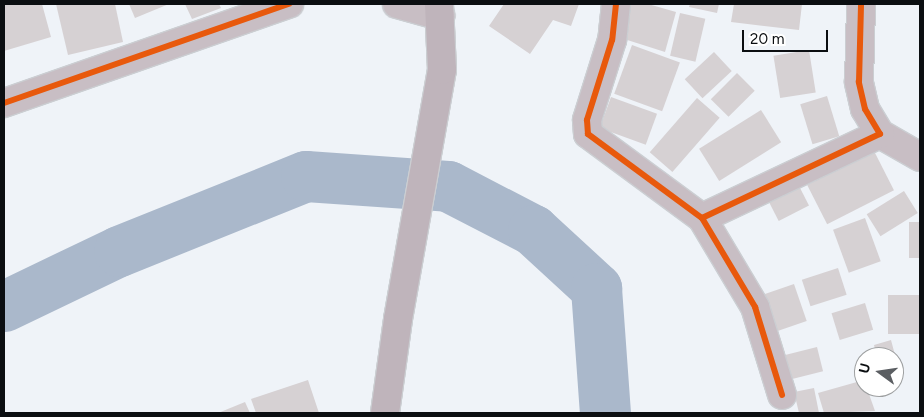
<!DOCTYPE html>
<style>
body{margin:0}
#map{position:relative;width:924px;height:417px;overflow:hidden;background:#eff3f8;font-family:Figtree,sans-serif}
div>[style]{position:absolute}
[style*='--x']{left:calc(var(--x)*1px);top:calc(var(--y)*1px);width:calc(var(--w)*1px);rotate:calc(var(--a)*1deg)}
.river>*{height:51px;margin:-25.5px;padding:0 25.5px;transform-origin:25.5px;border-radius:25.5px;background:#aab8cb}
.building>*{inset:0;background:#d6d1d3;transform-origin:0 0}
.roads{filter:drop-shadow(1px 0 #cbced2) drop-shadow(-1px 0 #cbced2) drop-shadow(0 1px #cbced2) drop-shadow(0 -1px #cbced2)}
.minor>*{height:28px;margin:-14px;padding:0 14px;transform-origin:14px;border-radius:14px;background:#c8bec4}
.secondary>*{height:28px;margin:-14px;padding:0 14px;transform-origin:14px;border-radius:14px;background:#bfb4bb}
.cycleway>*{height:6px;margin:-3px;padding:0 3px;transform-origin:3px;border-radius:3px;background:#e8590c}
span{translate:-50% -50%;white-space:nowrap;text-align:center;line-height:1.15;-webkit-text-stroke:5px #fff;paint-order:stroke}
.frame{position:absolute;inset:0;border:5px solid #0b0e11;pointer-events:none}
.north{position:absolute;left:854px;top:347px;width:50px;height:50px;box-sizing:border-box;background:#fff;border:1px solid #9d9fa0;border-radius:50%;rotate:284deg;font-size:14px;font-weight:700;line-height:20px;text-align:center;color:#0b0e11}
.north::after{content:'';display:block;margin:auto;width:18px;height:22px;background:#5b5e62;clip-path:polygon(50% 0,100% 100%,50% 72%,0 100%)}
.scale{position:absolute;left:742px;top:30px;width:86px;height:22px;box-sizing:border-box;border:2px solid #0b0e11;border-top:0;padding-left:6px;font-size:15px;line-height:18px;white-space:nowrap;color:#0b0e11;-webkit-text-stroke:4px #fff;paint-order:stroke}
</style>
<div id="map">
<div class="river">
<i style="--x:4;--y:306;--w:127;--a:-25.6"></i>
<i style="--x:119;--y:251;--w:201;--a:-21.9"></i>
<i style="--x:306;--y:176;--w:142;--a:4"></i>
<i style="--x:448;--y:186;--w:96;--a:27.4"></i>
<i style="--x:533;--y:230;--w:86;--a:42.6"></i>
<i style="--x:596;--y:288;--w:125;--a:85.9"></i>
</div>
<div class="building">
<i style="clip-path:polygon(4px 4px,42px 4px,51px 37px,4px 51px)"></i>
<i style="clip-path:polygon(56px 4px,115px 4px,123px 42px,68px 55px)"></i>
<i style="clip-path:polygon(129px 4px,169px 4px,135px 18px)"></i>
<i style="clip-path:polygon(185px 4px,219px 4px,221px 8px,192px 19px)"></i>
<i style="clip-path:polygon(504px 4px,579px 4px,571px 26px,553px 20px,530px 54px,489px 26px)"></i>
<i style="clip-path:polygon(631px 4px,648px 4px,676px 12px,665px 52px,621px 38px)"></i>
<i style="clip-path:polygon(690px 4px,719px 4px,717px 13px,689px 7px)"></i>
<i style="clip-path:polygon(734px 4px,802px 4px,799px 30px,731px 22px)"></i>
<i style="left:680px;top:13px;width:26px;height:44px;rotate:13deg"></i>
<i style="left:632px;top:45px;width:51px;height:52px;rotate:20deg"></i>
<i style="left:809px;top:50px;width:43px;height:36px;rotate:81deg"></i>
<i style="left:714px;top:52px;width:26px;height:40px;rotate:47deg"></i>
<i style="left:737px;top:73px;width:25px;height:37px;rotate:45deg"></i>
<i style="left:827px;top:96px;width:42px;height:28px;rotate:73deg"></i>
<i style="left:611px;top:97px;width:49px;height:33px;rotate:20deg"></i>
<i style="left:697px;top:98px;width:30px;height:72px;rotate:41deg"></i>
<i style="left:761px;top:110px;width:38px;height:73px;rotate:58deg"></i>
<i style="left:874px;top:151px;width:44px;height:75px;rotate:63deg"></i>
<i style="left:799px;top:186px;width:22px;height:34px;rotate:63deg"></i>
<i style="left:904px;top:191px;width:26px;height:44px;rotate:58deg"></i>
<i style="left:865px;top:218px;width:46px;height:34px;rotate:70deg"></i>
<i style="left:909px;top:222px;width:11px;height:36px"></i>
<i style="left:838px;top:268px;width:28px;height:38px;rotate:72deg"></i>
<i style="left:794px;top:284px;width:39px;height:40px;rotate:71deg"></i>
<i style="left:920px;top:295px;width:39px;height:32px;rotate:90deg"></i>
<i style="left:865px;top:303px;width:28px;height:35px;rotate:73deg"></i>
<i style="clip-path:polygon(891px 340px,899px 370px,894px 372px,894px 357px,877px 357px,874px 345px)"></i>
<i style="left:817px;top:347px;width:25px;height:41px;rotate:76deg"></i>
<i style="clip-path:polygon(308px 380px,319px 413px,256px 413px,251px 399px)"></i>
<i style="clip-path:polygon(864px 380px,875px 411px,824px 413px,818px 393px)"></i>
<i style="clip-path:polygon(814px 388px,819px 413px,799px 413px,794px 392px)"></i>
<i style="clip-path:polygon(245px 402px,250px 413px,218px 413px)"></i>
</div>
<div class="roads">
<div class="minor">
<i style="--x:397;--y:4;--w:45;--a:15.6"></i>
<i style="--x:616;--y:4;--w:36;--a:96"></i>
<i style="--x:612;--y:40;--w:84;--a:107.4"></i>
<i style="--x:587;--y:120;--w:14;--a:86"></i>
<i style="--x:588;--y:134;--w:142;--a:36.4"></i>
<i style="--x:702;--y:218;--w:104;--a:59.2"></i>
<i style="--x:755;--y:307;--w:92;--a:72.9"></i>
<i style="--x:4;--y:103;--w:302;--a:-19.2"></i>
<i style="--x:880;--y:134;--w:46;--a:29.9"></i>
<i style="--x:702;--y:218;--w:197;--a:-25.3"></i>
<i style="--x:880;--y:134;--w:29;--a:-121"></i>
<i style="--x:865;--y:109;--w:28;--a:-103"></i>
<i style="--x:859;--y:82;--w:78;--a:-88.5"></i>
</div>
<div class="secondary">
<i style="--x:385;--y:413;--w:95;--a:-82.1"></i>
<i style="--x:398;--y:319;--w:253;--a:-80"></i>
<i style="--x:442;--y:70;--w:66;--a:-92.6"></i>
</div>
</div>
<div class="cycleway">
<i style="--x:616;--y:4;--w:36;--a:96"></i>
<i style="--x:612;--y:40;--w:84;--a:107.4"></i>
<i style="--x:587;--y:120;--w:14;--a:86"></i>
<i style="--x:588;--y:134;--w:142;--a:36.4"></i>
<i style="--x:702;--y:218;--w:104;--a:59.2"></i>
<i style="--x:755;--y:307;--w:92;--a:72.9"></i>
<i style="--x:4;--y:103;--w:302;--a:-19.2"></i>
<i style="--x:702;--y:218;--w:197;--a:-25.3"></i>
<i style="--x:880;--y:134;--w:29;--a:-121"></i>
<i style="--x:865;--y:109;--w:28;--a:-103"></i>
<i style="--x:859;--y:82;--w:78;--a:-88.5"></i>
</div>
<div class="frame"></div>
<div class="north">U</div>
<div class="scale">20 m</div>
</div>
